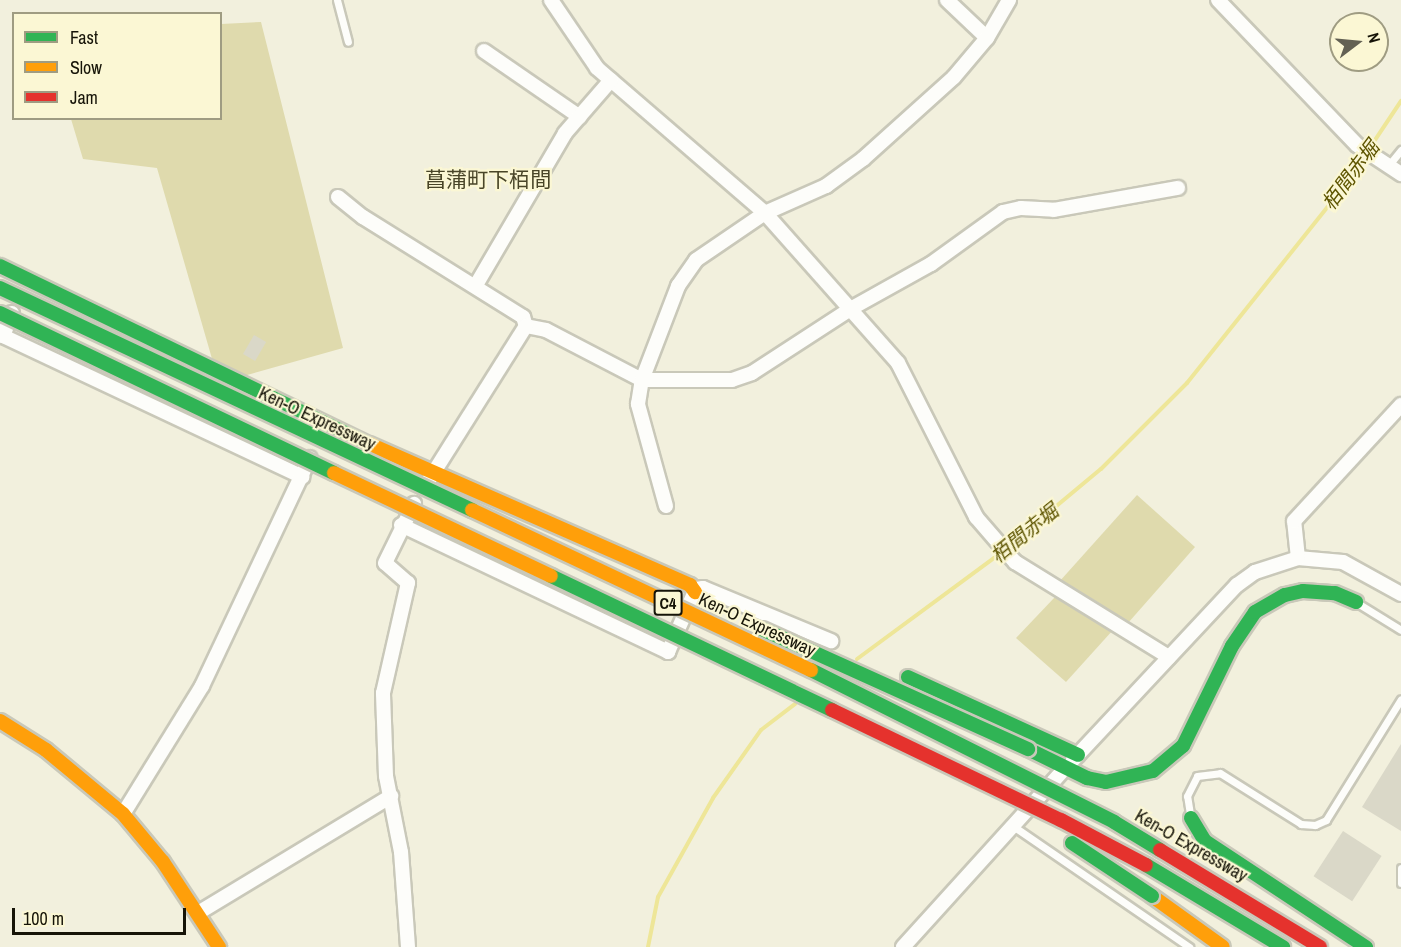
<!DOCTYPE html>
<meta charset="utf-8">
<style>
body{margin:0}
#map{position:relative;width:1401px;height:947px;overflow:hidden;background:#f2f0dd;font-family:"Archivo Narrow","Noto Sans JP",sans-serif}
div>[style]{position:absolute}
[style*='--x']{left:calc(var(--x)*1px);top:calc(var(--y)*1px);width:calc(var(--w)*1px);rotate:calc(var(--a)*1deg)}
.green>*{inset:0;background:#dfdaad}
.stream>*{height:4px;margin:-2px;padding:0 2px;transform-origin:2px;border-radius:2px;background:#eee698}
.building>*{inset:0;background:#dad8c8;transform-origin:0 0}
.roads{filter:drop-shadow(2px 0 #c9c8b9) drop-shadow(-2px 0 #c9c8b9) drop-shadow(0 2px #c9c8b9) drop-shadow(0 -2px #c9c8b9)}
.lane>*{height:7px;margin:-3.5px;padding:0 3.5px;transform-origin:3.5px;border-radius:3.5px;background:#fdfdfa}
.street>*{height:14px;margin:-7px;padding:0 7px;transform-origin:7px;border-radius:7px;background:#fdfdfa}
.fast>*{height:14px;margin:-7px;padding:0 7px;transform-origin:7px;border-radius:7px;background:#30b455}
.slow>*{height:14px;margin:-7px;padding:0 7px;transform-origin:7px;border-radius:7px;background:#ff9f0a}
.bridges{filter:drop-shadow(2px 0 #c9c8b9) drop-shadow(-2px 0 #c9c8b9) drop-shadow(0 2px #c9c8b9) drop-shadow(0 -2px #c9c8b9)}
.fast-bridge>*{height:14px;margin:-7px;padding:0 7px;transform-origin:7px;border-radius:7px;background:#30b455}
.slow-bridge>*{height:14px;margin:-7px;padding:0 7px;transform-origin:7px;border-radius:7px;background:#ff9f0a}
.jam-bridge>*{height:14px;margin:-7px;padding:0 7px;transform-origin:7px;border-radius:7px;background:#e5322d}
span{translate:-50% -50%;white-space:nowrap;text-align:center;line-height:1.15;-webkit-text-stroke:4.5px #fbf7d4;paint-order:stroke}
.shield-label span{padding:2px 4px;background:#fbf7d4;border:2px solid;border-radius:4px;-webkit-text-stroke-width:0}
.shield-label{font-size:16px;color:#161408;font-weight:700}
.street-label{font-size:18px;color:#161408}
.water-label{font-size:20px;color:#5e5501;font-style:italic}
.quarter-label{font-size:21px;color:#494528}
.legend{position:absolute;left:12px;top:12px;width:210px;height:108px;box-sizing:border-box;background:#fbf7d4;border:2px solid #9f9c82;margin:0;padding:8px 10px;list-style:none;font-size:18px;color:#161408}
.legend li{display:flex;align-items:center;gap:12px;height:30px}
.legend b{width:30px;border:2px solid #9f9c82}
.north{position:absolute;left:1329px;top:12px;width:60px;height:60px;box-sizing:border-box;background:#fbf7d4;border:2px solid #9f9c82;border-radius:50%;rotate:74deg;font-size:16px;font-weight:700;line-height:24px;text-align:center;color:#161408}
.north::after{content:'';display:block;margin:auto;width:21px;height:27px;background:#636153;clip-path:polygon(50% 0,100% 100%,50% 72%,0 100%)}
.scale{position:absolute;left:12px;top:908px;width:174px;height:27px;box-sizing:border-box;border:3px solid #161408;border-top:0;padding-left:8px;font-size:18px;line-height:21px;white-space:nowrap;color:#161408;-webkit-text-stroke:4px #fbf7d4;paint-order:stroke}
</style>
<div id="map">
<div class="green">
<i style="clip-path:polygon(261px 22px,343px 348px,219px 383px,157px 168px,83px 159px,71px 119px,220px 118px,221px 24px)"></i>
<i style="clip-path:polygon(1137px 495px,1195px 547px,1128px 623px,1059px 582px)"></i>
<i style="clip-path:polygon(1055px 597px,1113px 630px,1066px 682px,1016px 638px)"></i>
</div>
<div class="stream">
<i style="--x:857;--y:659;--w:170;--a:-36.4"></i>
<i style="--x:994;--y:558;--w:139;--a:-39.8"></i>
<i style="--x:1101;--y:469;--w:122;--a:-45"></i>
<i style="--x:1187;--y:383;--w:253;--a:-51.4"></i>
<i style="--x:1345;--y:185;--w:101;--a:-56.3"></i>
<i style="--x:648;--y:947;--w:51;--a:-78.7"></i>
<i style="--x:658;--y:897;--w:113;--a:-60.9"></i>
<i style="--x:713;--y:798;--w:83;--a:-54.8"></i>
<i style="--x:761;--y:730;--w:43;--a:-37.4"></i>
</div>
<div class="building">
<i style="left:254px;top:335px;width:14px;height:22px;rotate:30deg"></i>
<i style="clip-path:polygon(1401px 744px,1401px 831px,1362px 807px)"></i>
<i style="left:1343px;top:831px;width:46px;height:54px;rotate:33deg"></i>
</div>
<div class="roads">
<div class="lane">
<i style="--x:337;--y:0;--w:43;--a:75.3"></i>
<i style="--x:1388;--y:166;--w:21;--a:-51"></i>
<i style="--x:1359;--y:604;--w:49;--a:31.8"></i>
<i style="--x:1190;--y:814;--w:18;--a:-99"></i>
<i style="--x:1187;--y:796;--w:22;--a:-63"></i>
<i style="--x:1197;--y:776;--w:23;--a:-7"></i>
<i style="--x:1220;--y:773;--w:96;--a:32.2"></i>
<i style="--x:1301;--y:824;--w:14;--a:4"></i>
<i style="--x:1315;--y:825;--w:12;--a:-24"></i>
<i style="--x:1326;--y:820;--w:142;--a:-58.2"></i>
<i style="--x:1013;--y:826;--w:214;--a:34.5"></i>
<i style="--x:1401;--y:868;--w:15;--a:90"></i>
</div>
<div class="street">
<i style="--x:551;--y:0;--w:82;--a:55.9"></i>
<i style="--x:597;--y:68;--w:222;--a:40.8"></i>
<i style="--x:765;--y:213;--w:200;--a:48.4"></i>
<i style="--x:898;--y:363;--w:173;--a:63.1"></i>
<i style="--x:976;--y:517;--w:60;--a:49.1"></i>
<i style="--x:1015;--y:562;--w:181;--a:31.7"></i>
<i style="--x:947;--y:0;--w:55;--a:43.5"></i>
<i style="--x:1218;--y:0;--w:201;--a:46.2"></i>
<i style="--x:1357;--y:145;--w:53;--a:33.4"></i>
<i style="--x:484;--y:51;--w:116;--a:34.5"></i>
<i style="--x:338;--y:197;--w:32;--a:39"></i>
<i style="--x:363;--y:217;--w:189;--a:32"></i>
<i style="--x:523;--y:317;--w:9;--a:72"></i>
<i style="--x:476;--y:285;--w:176;--a:-59.6"></i>
<i style="--x:565;--y:133;--w:70;--a:-49"></i>
<i style="--x:12;--y:313;--w:25;--a:111"></i>
<i style="--x:3;--y:336;--w:331;--a:25.2"></i>
<i style="--x:526;--y:326;--w:20;--a:11"></i>
<i style="--x:546;--y:330;--w:108;--a:27.5"></i>
<i style="--x:642;--y:380;--w:90;--a:0"></i>
<i style="--x:732;--y:380;--w:21;--a:-19"></i>
<i style="--x:752;--y:373;--w:119;--a:-33"></i>
<i style="--x:852;--y:308;--w:90;--a:-29.1"></i>
<i style="--x:931;--y:264;--w:89;--a:-35.8"></i>
<i style="--x:1003;--y:212;--w:18;--a:-13"></i>
<i style="--x:1021;--y:208;--w:33;--a:3"></i>
<i style="--x:1054;--y:210;--w:126;--a:-10.1"></i>
<i style="--x:427;--y:483;--w:186;--a:-57.8"></i>
<i style="--x:666;--y:506;--w:106;--a:-105.4"></i>
<i style="--x:638;--y:404;--w:24;--a:-81"></i>
<i style="--x:642;--y:380;--w:101;--a:-69"></i>
<i style="--x:678;--y:286;--w:32;--a:-55"></i>
<i style="--x:696;--y:260;--w:83;--a:-34.3"></i>
<i style="--x:765;--y:213;--w:67;--a:-23.9"></i>
<i style="--x:826;--y:186;--w:46;--a:-36.1"></i>
<i style="--x:863;--y:159;--w:122;--a:-42"></i>
<i style="--x:954;--y:77;--w:51;--a:-49.8"></i>
<i style="--x:987;--y:38;--w:44;--a:-59.9"></i>
<i style="--x:401;--y:525;--w:296;--a:25.4"></i>
<i style="--x:668;--y:652;--w:69;--a:-66"></i>
<i style="--x:696;--y:589;--w:7;--a:-8"></i>
<i style="--x:703;--y:588;--w:139;--a:22.5"></i>
<i style="--x:1298;--y:558;--w:45;--a:5.1"></i>
<i style="--x:1343;--y:562;--w:66;--a:28.9"></i>
<i style="--x:1073;--y:760;--w:240;--a:-46.9"></i>
<i style="--x:1237;--y:585;--w:22;--a:-36"></i>
<i style="--x:1255;--y:572;--w:45;--a:-18"></i>
<i style="--x:1298;--y:558;--w:37;--a:-96"></i>
<i style="--x:1294;--y:521;--w:158;--a:-47.3"></i>
<i style="--x:123;--y:814;--w:150;--a:-58.3"></i>
<i style="--x:202;--y:686;--w:252;--a:-64.7"></i>
<i style="--x:198;--y:913;--w:226;--a:-31.2"></i>
<i style="--x:408;--y:947;--w:95;--a:-94.2"></i>
<i style="--x:401;--y:852;--w:77;--a:-101.2"></i>
<i style="--x:386;--y:776;--w:83;--a:-92.1"></i>
<i style="--x:383;--y:693;--w:113;--a:-77.2"></i>
<i style="--x:408;--y:583;--w:30;--a:-139"></i>
<i style="--x:385;--y:563;--w:66;--a:-63.8"></i>
<i style="--x:903;--y:947;--w:235;--a:-47.8"></i>
</div>
<div class="fast">
<i style="--x:0;--y:266;--w:410;--a:25.8"></i>
<i style="--x:908;--y:677;--w:187;--a:24.6"></i>
<i style="--x:1028;--y:749;--w:66;--a:26.2"></i>
<i style="--x:1087;--y:778;--w:19;--a:12"></i>
<i style="--x:1106;--y:782;--w:48;--a:-13.2"></i>
<i style="--x:1153;--y:771;--w:39;--a:-40"></i>
<i style="--x:1183;--y:746;--w:111;--a:-63.9"></i>
<i style="--x:1232;--y:646;--w:41;--a:-55.9"></i>
<i style="--x:1255;--y:612;--w:34;--a:-30"></i>
<i style="--x:1285;--y:595;--w:18;--a:-13"></i>
<i style="--x:1303;--y:591;--w:32;--a:4"></i>
<i style="--x:1335;--y:593;--w:23;--a:23"></i>
<i style="--x:1191;--y:818;--w:27;--a:59"></i>
<i style="--x:1205;--y:841;--w:193;--a:33.4"></i>
</div>
<div class="slow">
<i style="--x:369;--y:444;--w:351;--a:23.7"></i>
<i style="--x:690;--y:585;--w:9;--a:54"></i>
<i style="--x:0;--y:721;--w:54;--a:32.2"></i>
<i style="--x:46;--y:750;--w:100;--a:39.7"></i>
<i style="--x:123;--y:814;--w:62;--a:50.2"></i>
<i style="--x:163;--y:862;--w:102;--a:56.6"></i>
<i style="--x:1152;--y:896;--w:87;--a:35.7"></i>
</div>
</div>
<div class="bridges">
<div class="fast-bridge">
<i style="--x:0;--y:288;--w:522;--a:25.19"></i>
<i style="--x:0;--y:313;--w:370;--a:25.6"></i>
<i style="--x:551;--y:576;--w:311;--a:25.5"></i>
<i style="--x:762;--y:629;--w:292;--a:24.3"></i>
<i style="--x:811;--y:670;--w:339;--a:26.6"></i>
<i style="--x:1114;--y:822;--w:54;--a:31.3"></i>
<i style="--x:1072;--y:843;--w:96;--a:33.5"></i>
<i style="--x:1146;--y:865;--w:160;--a:30.9"></i>
</div>
<div class="slow-bridge">
<i style="--x:334;--y:473;--w:240;--a:25.4"></i>
<i style="--x:472;--y:510;--w:375;--a:25.3"></i>
</div>
<div class="jam-bridge">
<i style="--x:832;--y:710;--w:254;--a:25.7"></i>
<i style="--x:1061;--y:820;--w:96;--a:27.9"></i>
<i style="--x:1160;--y:850;--w:187;--a:31.2"></i>
</div>
</div>
<div class="shield-label">
<span style="left:668px;top:603px">C4</span>
</div>
<div class="street-label">
<span style="left:317px;top:419px;rotate:25deg">Ken-O Expressway</span>
<span style="left:757px;top:625px;rotate:25deg">Ken-O Expressway</span>
<span style="left:1191px;top:846px;rotate:30deg">Ken-O Expressway</span>
</div>
<div class="water-label">
<span style="left:1350px;top:175px;rotate:-53deg">栢間赤堀</span>
<span style="left:1024px;top:533px;rotate:-39deg">栢間赤堀</span>
</div>
<div class="quarter-label">
<span style="left:488px;top:180px">菖蒲町下栢間</span>
</div>
<ul class="legend">
<li><b style="height:8px;background:#30b455"></b>Fast</li>
<li><b style="height:8px;background:#ff9f0a"></b>Slow</li>
<li><b style="height:8px;background:#e5322d"></b>Jam</li>
</ul>
<div class="north">N</div>
<div class="scale">100 m</div>
</div>
